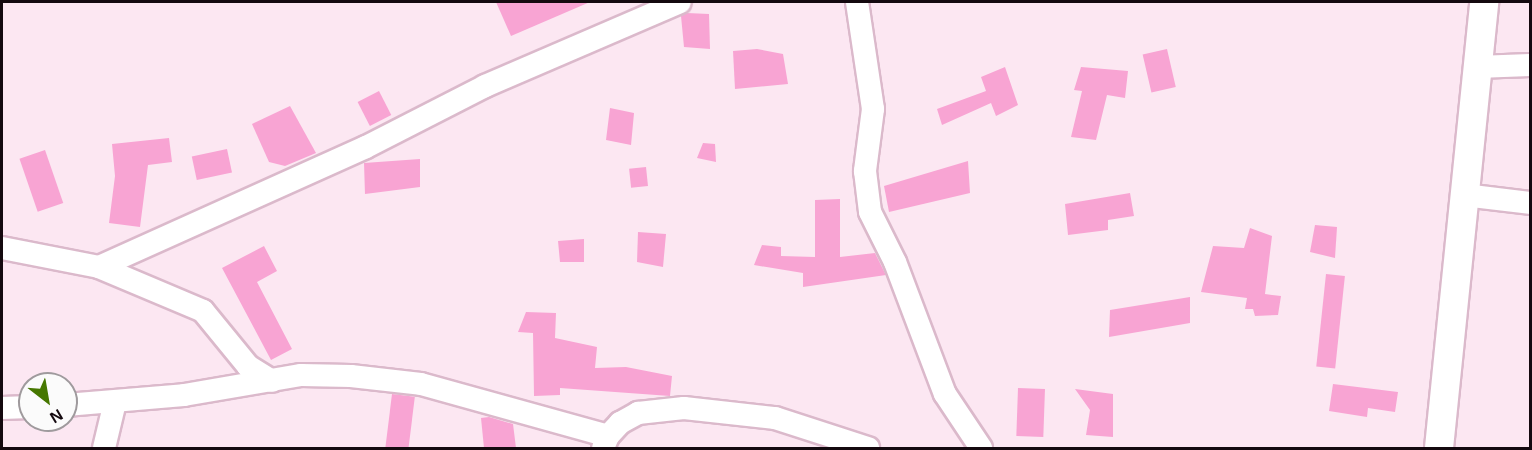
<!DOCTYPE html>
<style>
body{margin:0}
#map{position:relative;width:1532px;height:450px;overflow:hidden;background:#fce7f2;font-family:Helvetica,sans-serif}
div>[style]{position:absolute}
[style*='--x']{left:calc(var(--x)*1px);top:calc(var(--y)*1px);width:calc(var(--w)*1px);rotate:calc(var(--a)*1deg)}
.building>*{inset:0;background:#f8a4d3;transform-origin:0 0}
.roads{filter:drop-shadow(2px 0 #dbb9cb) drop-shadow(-2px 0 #dbb9cb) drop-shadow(0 2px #dbb9cb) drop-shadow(0 -2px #dbb9cb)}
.minor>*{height:22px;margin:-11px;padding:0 11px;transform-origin:11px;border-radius:11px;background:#fff}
.major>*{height:28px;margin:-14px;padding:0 14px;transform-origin:14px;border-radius:14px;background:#fff}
span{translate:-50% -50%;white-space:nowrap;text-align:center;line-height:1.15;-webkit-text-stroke:6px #fbfbfb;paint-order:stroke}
.frame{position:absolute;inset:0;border:3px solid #14090f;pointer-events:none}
.north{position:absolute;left:18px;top:372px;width:60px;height:60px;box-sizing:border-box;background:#fbfbfb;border:2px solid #9f9a9d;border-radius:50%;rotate:149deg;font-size:16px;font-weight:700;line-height:24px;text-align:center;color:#14090f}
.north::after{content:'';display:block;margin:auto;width:21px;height:27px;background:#467700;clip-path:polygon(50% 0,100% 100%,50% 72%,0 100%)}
</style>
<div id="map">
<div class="building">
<i style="clip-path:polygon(496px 2px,590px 2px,511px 36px)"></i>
<i style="clip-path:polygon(687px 13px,709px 14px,710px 49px,684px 47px,681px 16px)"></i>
<i style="clip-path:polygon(757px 49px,783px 54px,788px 84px,735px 89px,733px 51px)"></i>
<i style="left:1167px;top:49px;width:39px;height:25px;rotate:77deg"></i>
<i style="clip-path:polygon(1005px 67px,1018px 105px,996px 116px,991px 103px,942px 125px,937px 109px,986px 91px,981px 77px)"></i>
<i style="clip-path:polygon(1081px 67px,1128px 71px,1125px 98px,1107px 95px,1096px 140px,1071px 137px,1082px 91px,1074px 90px)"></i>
<i style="left:379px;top:91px;width:27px;height:24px;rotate:63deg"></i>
<i style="clip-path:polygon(290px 106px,316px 153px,285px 166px,269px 162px,252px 124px)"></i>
<i style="clip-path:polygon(610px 108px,634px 113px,631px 145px,606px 140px)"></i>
<i style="clip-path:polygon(169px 138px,172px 162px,148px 165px,140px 227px,109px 223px,115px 176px,112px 144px)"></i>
<i style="clip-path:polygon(703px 143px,715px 144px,716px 162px,697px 158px)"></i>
<i style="left:227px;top:149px;width:24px;height:36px;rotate:78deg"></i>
<i style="left:45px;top:150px;width:56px;height:27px;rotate:71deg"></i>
<i style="clip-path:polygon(420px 159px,420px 187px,365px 194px,364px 163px)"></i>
<i style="clip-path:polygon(968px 161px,970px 193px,889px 212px,884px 186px)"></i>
<i style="left:646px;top:167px;width:19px;height:17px;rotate:84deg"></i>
<i style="clip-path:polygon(1130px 193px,1134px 216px,1108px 220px,1108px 230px,1068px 235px,1065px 204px)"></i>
<i style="clip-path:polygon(840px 199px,840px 257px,875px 253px,886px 275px,803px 287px,803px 273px,754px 265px,762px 245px,781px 247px,781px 256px,815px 257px,815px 200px)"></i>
<i style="clip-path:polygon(1315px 225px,1337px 227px,1335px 258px,1310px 252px)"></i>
<i style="clip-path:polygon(1250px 228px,1272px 236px,1265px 294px,1281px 296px,1278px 315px,1255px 316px,1253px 309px,1245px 309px,1247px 298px,1201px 292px,1213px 246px,1244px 248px)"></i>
<i style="clip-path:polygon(638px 232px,666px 234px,663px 267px,637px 262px)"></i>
<i style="clip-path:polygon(584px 239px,584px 262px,560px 262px,558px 241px)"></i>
<i style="clip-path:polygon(264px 246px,277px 271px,257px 282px,292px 349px,271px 360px,222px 268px)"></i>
<i style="left:1326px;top:274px;width:19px;height:93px;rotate:6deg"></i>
<i style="clip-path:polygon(1190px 297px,1190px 323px,1109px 337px,1110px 310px)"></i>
<i style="clip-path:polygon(526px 312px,556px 313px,555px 338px,597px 347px,595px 368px,626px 367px,672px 376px,670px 396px,560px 388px,560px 395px,534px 396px,533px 333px,518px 332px)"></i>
<i style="clip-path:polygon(1333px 384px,1398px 392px,1395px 412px,1368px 408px,1367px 417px,1329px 411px)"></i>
<i style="left:1018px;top:388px;width:27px;height:48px;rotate:2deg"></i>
<i style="clip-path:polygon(1075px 389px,1113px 394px,1113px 437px,1086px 435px,1090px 410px)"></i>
<i style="left:392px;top:394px;width:23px;height:54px;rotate:7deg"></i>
<i style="clip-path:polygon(489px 417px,513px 424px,516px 448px,484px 448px,481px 418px)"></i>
</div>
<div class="roads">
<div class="minor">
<i style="--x:857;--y:2;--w:108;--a:81.5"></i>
<i style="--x:873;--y:109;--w:63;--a:97.4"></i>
<i style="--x:865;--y:171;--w:41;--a:83"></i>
<i style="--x:870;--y:212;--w:56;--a:63.4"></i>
<i style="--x:895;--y:262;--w:141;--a:69.3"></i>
<i style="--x:945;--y:394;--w:65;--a:56.3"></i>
<i style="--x:1477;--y:67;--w:53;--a:-2.2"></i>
<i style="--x:1464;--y:195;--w:66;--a:6.9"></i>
<i style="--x:2;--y:248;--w:99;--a:11.1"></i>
<i style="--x:99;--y:267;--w:293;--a:-24.2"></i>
<i style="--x:366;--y:147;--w:134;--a:-27.1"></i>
<i style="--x:485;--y:86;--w:212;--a:-23.3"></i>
<i style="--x:99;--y:267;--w:113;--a:22.9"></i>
<i style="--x:203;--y:311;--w:71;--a:50.7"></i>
<i style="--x:248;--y:366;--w:28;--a:32"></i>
<i style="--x:66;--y:405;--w:118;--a:-4.8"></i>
<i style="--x:184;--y:395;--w:119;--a:-9.7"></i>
<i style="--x:301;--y:375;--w:50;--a:1.1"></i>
<i style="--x:351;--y:376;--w:70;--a:6.5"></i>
<i style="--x:421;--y:384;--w:194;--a:15.5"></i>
<i style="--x:2;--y:408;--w:28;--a:-2"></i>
<i style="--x:104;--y:448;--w:47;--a:-76.6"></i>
<i style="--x:603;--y:448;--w:13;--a:-67"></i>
<i style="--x:608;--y:436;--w:18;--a:-47"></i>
<i style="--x:620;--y:423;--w:21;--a:-29"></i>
<i style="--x:638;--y:413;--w:46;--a:-6.2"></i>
<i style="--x:684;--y:408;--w:92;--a:6.3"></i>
<i style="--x:775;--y:418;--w:98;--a:17.9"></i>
</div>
<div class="major">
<i style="--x:1439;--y:448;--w:448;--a:-84.2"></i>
</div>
</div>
<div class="frame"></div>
<div class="north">N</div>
</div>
